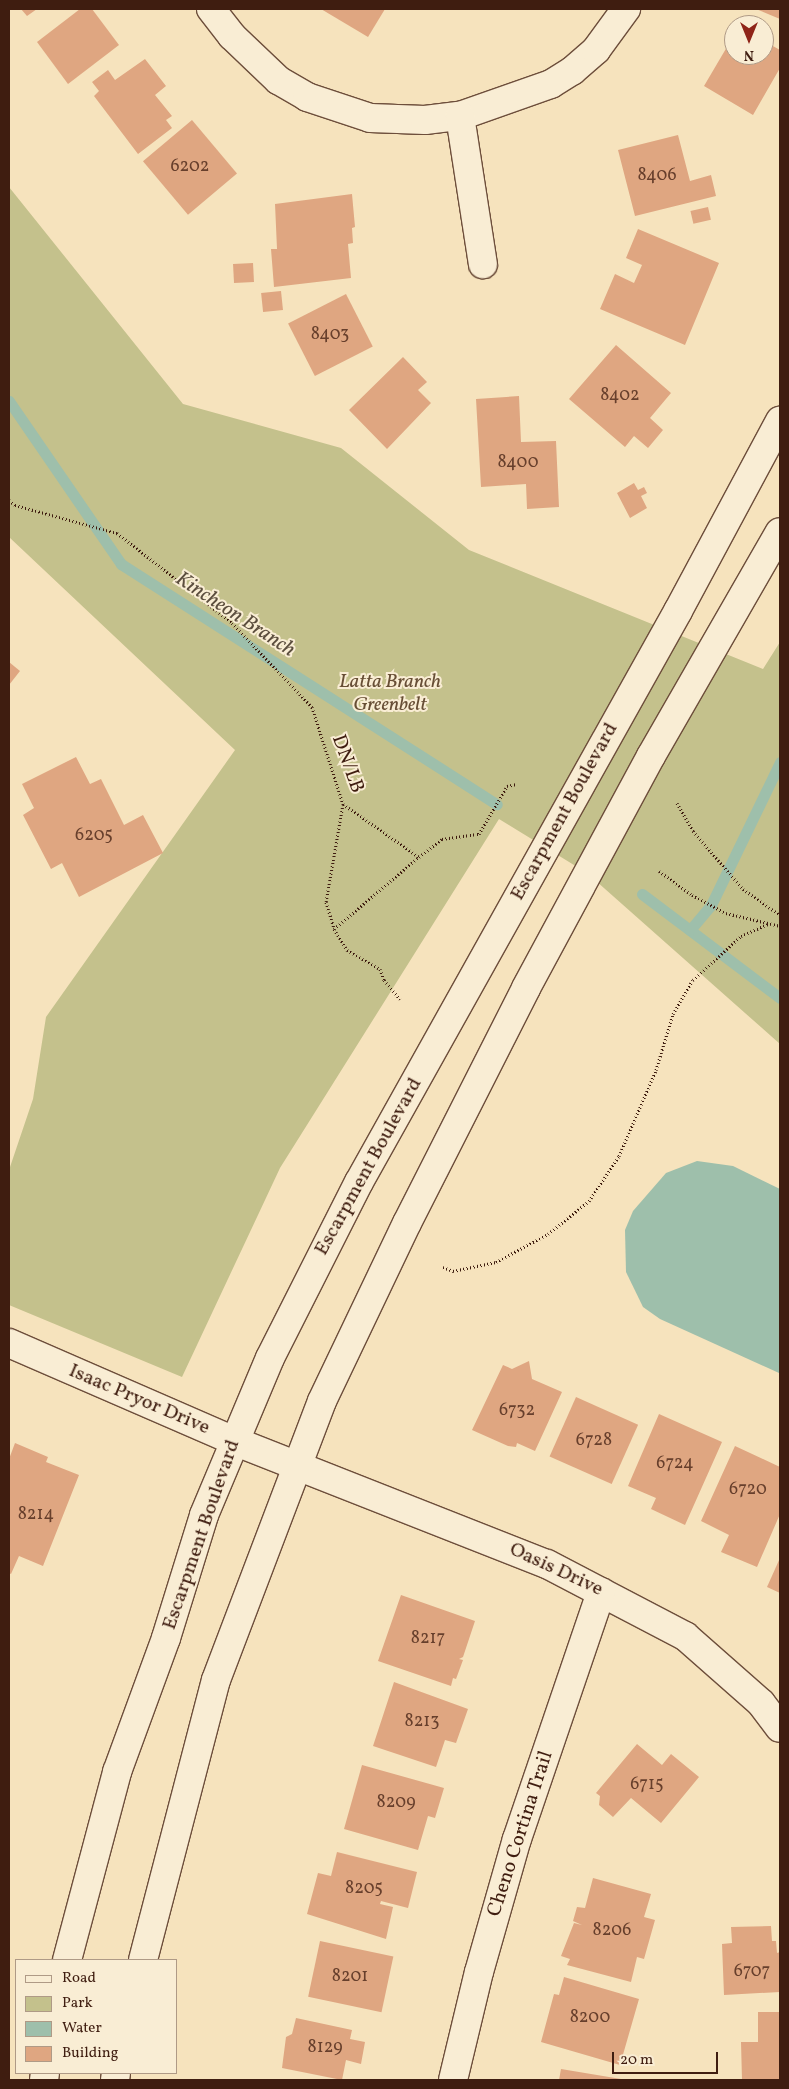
<!DOCTYPE html>
<style>
body{margin:0}
#map{position:relative;width:789px;height:2089px;overflow:hidden;background:#f6e3bd;font-family:Vollkorn,serif}
div>[style]{position:absolute}
[style*='--x']{left:calc(var(--x)*1px);top:calc(var(--y)*1px);width:calc(var(--w)*1px);rotate:calc(var(--a)*1deg)}
.green>*{inset:0;background:#c4c18c}
.water>*{inset:0;background:#9ebfab}
.stream>*{height:11px;margin:-5.5px;padding:0 5.5px;transform-origin:5.5px;border-radius:5.5px;background:#9ebfab}
.building>*{inset:0;background:#dfa681;transform-origin:0 0}
.path>*{height:3px;margin-top:-1.5px;transform-origin:0;background:repeating-linear-gradient(90deg,#3f1d10 0 1px,transparent 0 3.5px)}
.roads{filter:drop-shadow(1px 0 #6d4e3b) drop-shadow(-1px 0 #6d4e3b) drop-shadow(0 1px #6d4e3b) drop-shadow(0 -1px #6d4e3b)}
.street>*{height:28px;margin:-14px;padding:0 14px;transform-origin:14px;border-radius:14px;background:#f9edd4}
.secondary>*{height:28px;margin:-14px;padding:0 14px;transform-origin:14px;border-radius:14px;background:#f9edd4}
span{translate:-50% -50%;white-space:nowrap;text-align:center;line-height:1.15;-webkit-text-stroke:4px #f9edd4;paint-order:stroke}
.number-label{font-size:18px;color:#673f2c}
.number-label span{-webkit-text-stroke-width:0}
.park-label{font-size:20px;color:#674e35;font-style:italic}
.street-label{font-size:20px;color:#3f1d10}
.water-label{font-size:21px;color:#5c4e3e;font-style:italic}
.frame{position:absolute;inset:0;border:10px solid #3f1d10;pointer-events:none}
.legend{position:absolute;left:15px;top:1959px;width:162px;height:115px;box-sizing:border-box;background:#f9edd4;border:1px solid #af9a86;margin:0;padding:6px 9px;list-style:none;font-size:15px;color:#3f1d10}
.legend li{display:flex;align-items:center;gap:10px;height:25px}
.legend b{width:25px;border:1px solid #af9a86}
.north{position:absolute;left:724px;top:15px;width:50px;height:50px;box-sizing:border-box;background:#f9edd4;border:1px solid #af9a86;border-radius:50%;rotate:180deg;font-size:14px;font-weight:700;line-height:20px;text-align:center;color:#3f1d10}
.north::after{content:'';display:block;margin:auto;width:18px;height:22px;background:#8f2418;clip-path:polygon(50% 0,100% 100%,50% 72%,0 100%)}
.scale{position:absolute;left:612px;top:2052px;width:106px;height:22px;box-sizing:border-box;border:2px solid #3f1d10;border-top:0;padding-left:6px;font-size:15px;line-height:18px;white-space:nowrap;color:#3f1d10;-webkit-text-stroke:4px #f9edd4;paint-order:stroke}
</style>
<div id="map">
<div class="green">
<i style="clip-path:polygon(9px 187px,183px 404px,341px 448px,469px 550px,763px 669px,780px 642px,780px 1044px,587px 873px,499px 819px,280px 1168px,182px 1377px,9px 1305px,9px 1170px,33px 1099px,46px 1017px,235px 750px,9px 537px)"></i>
</div>
<div class="water">
<i style="clip-path:polygon(697px 1161px,733px 1166px,780px 1189px,779px 1373px,660px 1319px,643px 1307px,626px 1272px,625px 1230px,633px 1211px,666px 1173px)"></i>
</div>
<div class="stream">
<i style="--x:9;--y:401;--w:198;--a:55.5"></i>
<i style="--x:121;--y:564;--w:446;--a:32.6"></i>
<i style="--x:642;--y:894;--w:173;--a:37"></i>
<i style="--x:690;--y:930;--w:33;--a:-50"></i>
<i style="--x:711;--y:905;--w:159;--a:-64.2"></i>
</div>
<div class="building">
<i style="clip-path:polygon(21px 9px,37px 9px,27px 16px)"></i>
<i style="clip-path:polygon(80px 9px,92px 9px,119px 45px,68px 84px,37px 42px)"></i>
<i style="clip-path:polygon(321px 9px,385px 9px,368px 37px)"></i>
<i style="clip-path:polygon(756px 9px,780px 9px,780px 19px)"></i>
<i style="clip-path:polygon(734px 35px,734px 55px,764px 55px,764px 41px,780px 50px,780px 68px,753px 115px,704px 86px)"></i>
<i style="clip-path:polygon(145px 59px,166px 86px,155px 95px,172px 116px,166px 120px,172px 128px,138px 154px,94px 96px,99px 91px,92px 82px,108px 70px,115px 80px)"></i>
<i style="left:192px;top:120px;width:70px;height:64px;rotate:50deg"></i>
<i style="clip-path:polygon(678px 135px,690px 181px,711px 175px,716px 196px,635px 216px,618px 150px)"></i>
<i style="clip-path:polygon(352px 194px,355px 227px,352px 228px,353px 243px,348px 244px,351px 278px,274px 287px,271px 249px,277px 249px,275px 204px)"></i>
<i style="left:708px;top:207px;width:13px;height:18px;rotate:77deg"></i>
<i style="clip-path:polygon(638px 229px,719px 263px,685px 345px,600px 309px,615px 274px,634px 283px,642px 265px,626px 258px)"></i>
<i style="left:253px;top:263px;width:19px;height:20px;rotate:87deg"></i>
<i style="left:281px;top:291px;width:19px;height:20px;rotate:84deg"></i>
<i style="left:346px;top:294px;width:59px;height:65px;rotate:63deg"></i>
<i style="clip-path:polygon(616px 345px,671px 393px,650px 418px,663px 430px,648px 448px,634px 436px,625px 447px,569px 399px)"></i>
<i style="clip-path:polygon(403px 357px,427px 382px,418px 390px,431px 403px,387px 449px,349px 410px)"></i>
<i style="clip-path:polygon(519px 396px,521px 442px,556px 441px,559px 507px,527px 509px,526px 484px,481px 487px,476px 399px)"></i>
<i style="clip-path:polygon(634px 483px,638px 490px,644px 487px,647px 493px,641px 496px,647px 508px,630px 518px,617px 493px)"></i>
<i style="clip-path:polygon(9px 662px,20px 671px,9px 685px)"></i>
<i style="clip-path:polygon(76px 757px,90px 784px,101px 779px,124px 825px,143px 815px,163px 853px,79px 897px,62px 863px,51px 869px,23px 815px,34px 808px,22px 784px)"></i>
<i style="clip-path:polygon(529px 1361px,532px 1379px,562px 1392px,535px 1451px,517px 1443px,516px 1447px,508px 1446px,472px 1430px,503px 1365px,512px 1369px)"></i>
<i style="left:576px;top:1397px;width:68px;height:65px;rotate:24deg"></i>
<i style="clip-path:polygon(659px 1414px,722px 1442px,685px 1525px,651px 1509px,656px 1498px,628px 1486px)"></i>
<i style="clip-path:polygon(15px 1443px,48px 1457px,46px 1462px,79px 1475px,43px 1566px,19px 1556px,11px 1574px,9px 1573px,9px 1459px)"></i>
<i style="clip-path:polygon(735px 1446px,780px 1467px,780px 1514px,757px 1567px,721px 1552px,729px 1535px,701px 1521px)"></i>
<i style="clip-path:polygon(780px 1558px,780px 1593px,767px 1587px)"></i>
<i style="clip-path:polygon(401px 1595px,475px 1621px,463px 1657px,459px 1659px,463px 1660px,456px 1679px,453px 1678px,451px 1686px,378px 1661px)"></i>
<i style="clip-path:polygon(394px 1682px,468px 1709px,456px 1743px,445px 1740px,436px 1767px,373px 1746px)"></i>
<i style="clip-path:polygon(637px 1744px,662px 1765px,671px 1754px,699px 1777px,661px 1823px,631px 1798px,613px 1817px,599px 1805px,600px 1796px,596px 1793px)"></i>
<i style="clip-path:polygon(362px 1765px,444px 1788px,435px 1818px,428px 1816px,418px 1850px,344px 1829px)"></i>
<i style="clip-path:polygon(337px 1852px,417px 1872px,408px 1908px,381px 1901px,380px 1904px,393px 1907px,386px 1939px,307px 1914px,318px 1873px,331px 1876px)"></i>
<i style="clip-path:polygon(593px 1878px,651px 1894px,644px 1917px,655px 1920px,644px 1959px,637px 1957px,631px 1982px,567px 1965px,570px 1959px,561px 1956px,574px 1923px,582px 1925px,573px 1921px,577px 1907px,585px 1908px)"></i>
<i style="clip-path:polygon(771px 1926px,772px 1941px,776px 1941px,777px 1953px,780px 1952px,780px 1992px,724px 1995px,722px 1944px,732px 1943px,731px 1927px)"></i>
<i style="left:320px;top:1941px;width:75px;height:57px;rotate:12deg"></i>
<i style="clip-path:polygon(564px 1977px,639px 1999px,620px 2065px,541px 2042px,554px 1994px,559px 1995px)"></i>
<i style="clip-path:polygon(758px 2012px,780px 2012px,780px 2080px,742px 2080px,741px 2042px,758px 2042px)"></i>
<i style="clip-path:polygon(296px 2018px,352px 2030px,350px 2039px,365px 2042px,361px 2064px,346px 2060px,342px 2080px,282px 2068px,286px 2037px,292px 2034px)"></i>
<i style="clip-path:polygon(561px 2069px,621px 2079px,621px 2080px,559px 2080px)"></i>
</div>
<div class="path">
<i style="--x:9;--y:500;--w:8;--a:40"></i>
<i style="--x:15;--y:505;--w:106;--a:15.4"></i>
<i style="--x:117;--y:533;--w:146;--a:38"></i>
<i style="--x:232;--y:623;--w:116;--a:46.4"></i>
<i style="--x:312;--y:707;--w:102;--a:72.3"></i>
<i style="--x:343;--y:804;--w:93;--a:34.9"></i>
<i style="--x:419;--y:857;--w:29;--a:-38"></i>
<i style="--x:442;--y:839;--w:37;--a:-8"></i>
<i style="--x:479;--y:834;--w:56;--a:-59.7"></i>
<i style="--x:507;--y:786;--w:10;--a:-11"></i>
<i style="--x:677;--y:803;--w:32;--a:60"></i>
<i style="--x:693;--y:831;--w:77;--a:49.2"></i>
<i style="--x:743;--y:889;--w:45;--a:35.1"></i>
<i style="--x:343;--y:804;--w:99;--a:99.8"></i>
<i style="--x:326;--y:902;--w:28;--a:73"></i>
<i style="--x:334;--y:929;--w:25;--a:58"></i>
<i style="--x:347;--y:950;--w:38;--a:30"></i>
<i style="--x:380;--y:969;--w:12;--a:70"></i>
<i style="--x:384;--y:980;--w:25;--a:50"></i>
<i style="--x:659;--y:871;--w:41;--a:36"></i>
<i style="--x:692;--y:895;--w:38;--a:28"></i>
<i style="--x:726;--y:913;--w:56;--a:13.5"></i>
<i style="--x:334;--y:929;--w:111;--a:-40.3"></i>
<i style="--x:443;--y:1267;--w:11;--a:22"></i>
<i style="--x:453;--y:1271;--w:44;--a:-11.8"></i>
<i style="--x:496;--y:1262;--w:59;--a:-28.3"></i>
<i style="--x:548;--y:1234;--w:53;--a:-38.8"></i>
<i style="--x:589;--y:1201;--w:54;--a:-56.3"></i>
<i style="--x:619;--y:1156;--w:94;--a:-66.7"></i>
<i style="--x:656;--y:1070;--w:59;--a:-73.1"></i>
<i style="--x:673;--y:1014;--w:39;--a:-60"></i>
<i style="--x:693;--y:980;--w:65;--a:-42.5"></i>
<i style="--x:741;--y:936;--w:30;--a:-24"></i>
</div>
<div class="roads">
<div class="street">
<i style="--x:211;--y:9;--w:34;--a:52"></i>
<i style="--x:232;--y:36;--w:64;--a:43.7"></i>
<i style="--x:278;--y:80;--w:34;--a:30"></i>
<i style="--x:307;--y:97;--w:66;--a:18.4"></i>
<i style="--x:370;--y:118;--w:55;--a:2.1"></i>
<i style="--x:425;--y:120;--w:35;--a:-7"></i>
<i style="--x:460;--y:116;--w:96;--a:-19.4"></i>
<i style="--x:551;--y:84;--w:25;--a:-32"></i>
<i style="--x:572;--y:71;--w:32;--a:-41"></i>
<i style="--x:596;--y:50;--w:51;--a:-53.8"></i>
<i style="--x:460;--y:116;--w:150;--a:81.2"></i>
<i style="--x:9;--y:1343;--w:245;--a:23.5"></i>
<i style="--x:234;--y:1441;--w:336;--a:21.5"></i>
<i style="--x:547;--y:1564;--w:156;--a:27.6"></i>
<i style="--x:685;--y:1636;--w:101;--a:41.4"></i>
<i style="--x:761;--y:1703;--w:31;--a:53"></i>
<i style="--x:453;--y:2080;--w:111;--a:-76.5"></i>
<i style="--x:479;--y:1972;--w:138;--a:-74.1"></i>
<i style="--x:517;--y:1839;--w:261;--a:-71.2"></i>
</div>
<div class="secondary">
<i style="--x:67;--y:1960;--w:195;--a:-75.1"></i>
<i style="--x:117;--y:1772;--w:143;--a:-69.9"></i>
<i style="--x:166;--y:1638;--w:129;--a:-72.8"></i>
<i style="--x:204;--y:1515;--w:170;--a:-67.2"></i>
<i style="--x:270;--y:1358;--w:197;--a:-63.2"></i>
<i style="--x:359;--y:1182;--w:654;--a:-60.81"></i>
<i style="--x:678;--y:611;--w:216;--a:-61.8"></i>
<i style="--x:143;--y:1960;--w:289;--a:-75.4"></i>
<i style="--x:216;--y:1680;--w:298;--a:-69.2"></i>
<i style="--x:322;--y:1401;--w:197;--a:-64.5"></i>
<i style="--x:407;--y:1223;--w:263;--a:-63.1"></i>
<i style="--x:526;--y:988;--w:264;--a:-61.7"></i>
<i style="--x:651;--y:756;--w:258;--a:-60.1"></i>
<i style="--x:44;--y:2080;--w:7;--a:-82"></i>
<i style="--x:115;--y:2080;--w:7;--a:-82"></i>
</div>
</div>
<div class="number-label">
<span style="left:190px;top:167px">6202</span>
<span style="left:657px;top:176px">8406</span>
<span style="left:330px;top:335px">8403</span>
<span style="left:620px;top:396px">8402</span>
<span style="left:518px;top:463px">8400</span>
<span style="left:94px;top:836px">6205</span>
<span style="left:517px;top:1411px">6732</span>
<span style="left:594px;top:1441px">6728</span>
<span style="left:675px;top:1464px">6724</span>
<span style="left:748px;top:1490px">6720</span>
<span style="left:36px;top:1515px">8214</span>
<span style="left:428px;top:1639px">8217</span>
<span style="left:422px;top:1722px">8213</span>
<span style="left:647px;top:1785px">6715</span>
<span style="left:396px;top:1803px">8209</span>
<span style="left:364px;top:1889px">8205</span>
<span style="left:612px;top:1931px">8206</span>
<span style="left:752px;top:1972px">6707</span>
<span style="left:350px;top:1977px">8201</span>
<span style="left:590px;top:2018px">8200</span>
<span style="left:325px;top:2048px">8129</span>
</div>
<div class="park-label">
<span style="left:390px;top:694px">Latta Branch<br>Greenbelt</span>
</div>
<div class="street-label">
<span style="left:347px;top:764px;rotate:70deg">DN/LB</span>
<span style="left:565px;top:812px;rotate:-61deg">Escarpment Boulevard</span>
<span style="left:369px;top:1167px;rotate:-61deg">Escarpment Boulevard</span>
<span style="left:139px;top:1400px;rotate:23deg">Isaac Pryor Drive</span>
<span style="left:202px;top:1535px;rotate:-71deg">Escarpment Boulevard</span>
<span style="left:556px;top:1570px;rotate:25deg">Oasis Drive</span>
<span style="left:521px;top:1834px;rotate:-72deg">Cheno Cortina Trail</span>
</div>
<div class="water-label">
<span style="left:235px;top:615px;rotate:33deg">Kincheon Branch</span>
</div>
<div class="frame"></div>
<ul class="legend">
<li><b style="height:6px;background:#f9edd4"></b>Road</li>
<li><b style="height:14px;background:#c4c18c"></b>Park</li>
<li><b style="height:14px;background:#9ebfab"></b>Water</li>
<li><b style="height:14px;background:#dfa681"></b>Building</li>
</ul>
<div class="north">N</div>
<div class="scale">20 m</div>
</div>
